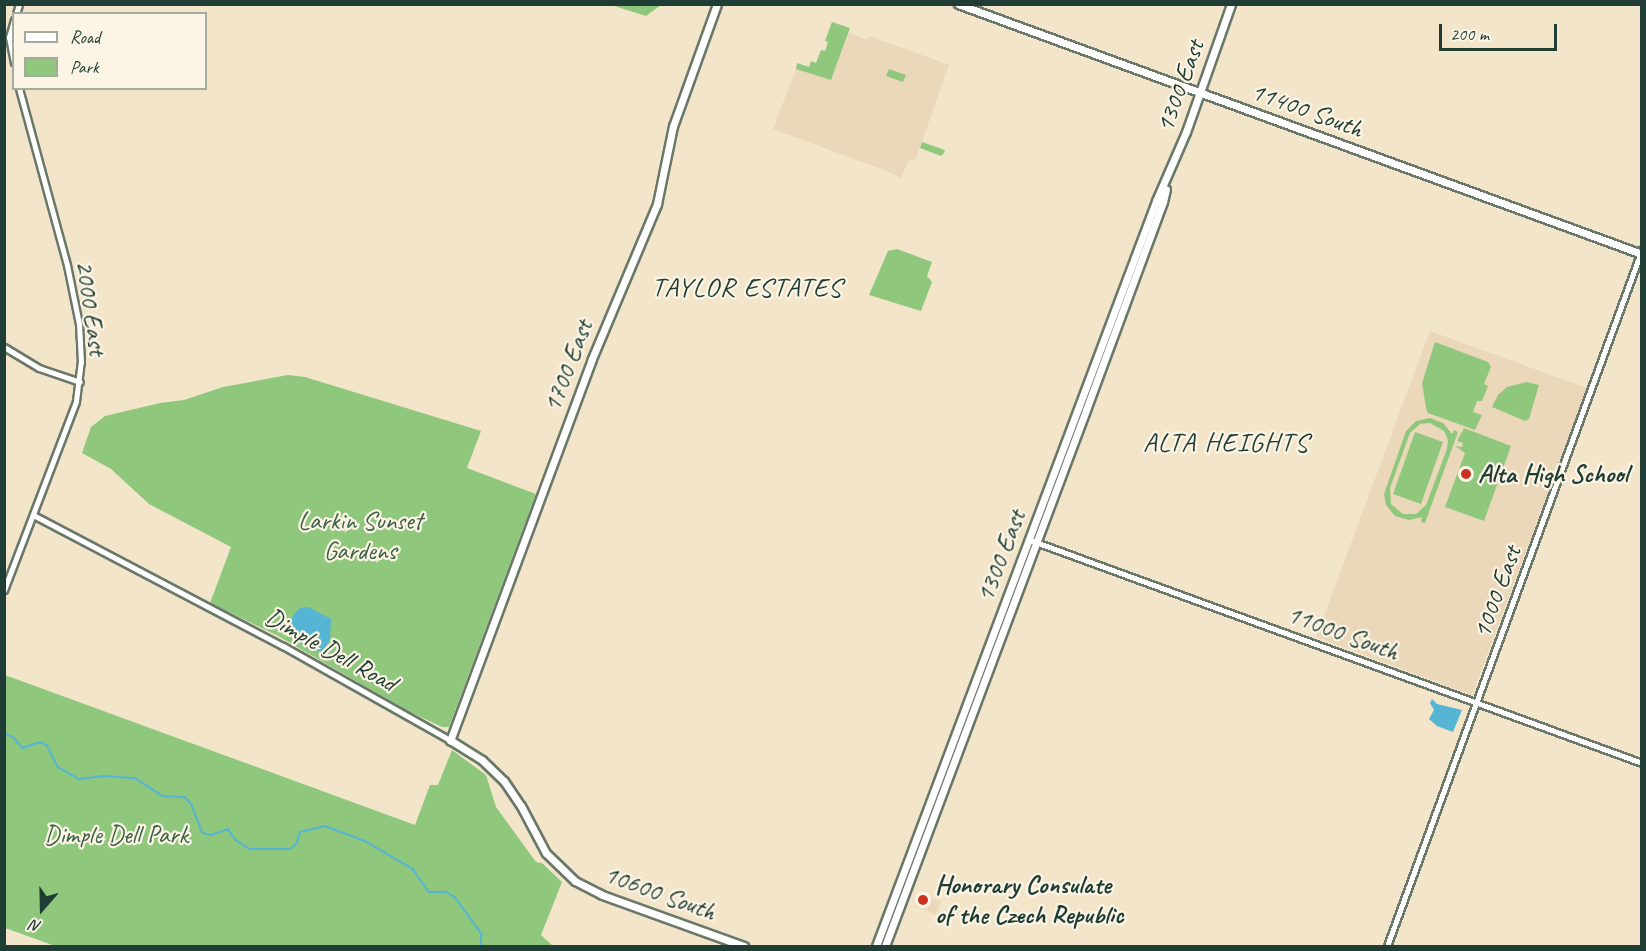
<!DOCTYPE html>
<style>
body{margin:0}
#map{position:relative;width:1646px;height:951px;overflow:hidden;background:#f3e5ca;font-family:Caveat,sans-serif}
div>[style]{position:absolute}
.built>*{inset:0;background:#ebd8ba}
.green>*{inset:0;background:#8fc87c}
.water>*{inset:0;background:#56b4d4}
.stream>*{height:1.5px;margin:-0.75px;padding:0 0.75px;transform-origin:0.75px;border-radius:0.75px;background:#56b4d4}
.roads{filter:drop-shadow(2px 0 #697868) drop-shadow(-2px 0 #697868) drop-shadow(0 2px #697868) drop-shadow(0 -2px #697868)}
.minor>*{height:5px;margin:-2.5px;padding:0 2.5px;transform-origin:2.5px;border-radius:2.5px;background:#fff}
.major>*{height:7px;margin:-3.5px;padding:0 3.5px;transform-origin:3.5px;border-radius:3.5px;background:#fff}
.dots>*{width:16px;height:16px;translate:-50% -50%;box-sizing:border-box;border:3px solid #fcf5e5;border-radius:50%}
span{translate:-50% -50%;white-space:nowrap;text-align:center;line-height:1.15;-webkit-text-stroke:4.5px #fcf5e5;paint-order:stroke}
.street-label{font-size:26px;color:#1f3d34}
.poi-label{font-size:26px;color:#1f3d34;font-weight:700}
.left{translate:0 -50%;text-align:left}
.park-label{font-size:26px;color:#3b6046}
.neighbourhood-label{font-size:27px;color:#1f3d34;letter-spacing:1.5px}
.frame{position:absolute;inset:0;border:6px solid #1f3d34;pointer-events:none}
.legend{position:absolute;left:12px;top:12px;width:195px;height:78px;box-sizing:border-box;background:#fcf5e5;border:2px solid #a4ab9e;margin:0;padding:8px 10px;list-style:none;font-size:18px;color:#1f3d34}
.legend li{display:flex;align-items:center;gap:12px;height:30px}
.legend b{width:30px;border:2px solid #a4ab9e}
.north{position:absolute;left:12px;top:879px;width:60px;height:60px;-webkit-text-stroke:4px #fcf5e5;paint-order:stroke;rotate:200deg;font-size:16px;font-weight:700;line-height:24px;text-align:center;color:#1f3d34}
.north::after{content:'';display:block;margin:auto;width:21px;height:27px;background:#1f3d34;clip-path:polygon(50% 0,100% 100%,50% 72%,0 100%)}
.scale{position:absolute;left:1439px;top:24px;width:118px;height:27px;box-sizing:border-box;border:3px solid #1f3d34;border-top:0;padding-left:8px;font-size:18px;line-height:21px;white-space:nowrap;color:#1f3d34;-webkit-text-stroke:4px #fcf5e5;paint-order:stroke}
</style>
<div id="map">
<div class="built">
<div style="clip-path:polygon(849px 33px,865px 39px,870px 36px,949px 65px,915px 161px,909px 159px,901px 179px,892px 173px,773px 129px,796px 69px,831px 79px)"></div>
<div style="clip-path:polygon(1430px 331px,1587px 388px,1472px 695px,1316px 637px)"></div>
<div style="clip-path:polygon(920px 894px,941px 902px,936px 915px,915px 906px)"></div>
</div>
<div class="green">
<div style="clip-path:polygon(611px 5px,661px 5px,646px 16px)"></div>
<div style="clip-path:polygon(832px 22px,850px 28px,831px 80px,796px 69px,797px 63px,809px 67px,811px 61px,816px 63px,821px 50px,825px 51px,828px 42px,825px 41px)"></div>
<div style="clip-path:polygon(889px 69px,906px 75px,903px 82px,886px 76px)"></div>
<div style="clip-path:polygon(922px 142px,945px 150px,944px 153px,941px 156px,920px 148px)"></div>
<div style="clip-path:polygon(897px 249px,932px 262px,927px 276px,932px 282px,921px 311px,869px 295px,888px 251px)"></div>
<div style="clip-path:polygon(1435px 342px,1488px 362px,1491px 367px,1484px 384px,1488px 386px,1482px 401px,1477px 401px,1473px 412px,1482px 415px,1475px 430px,1428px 413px,1426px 408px,1422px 383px)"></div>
<div style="clip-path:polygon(288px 375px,305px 377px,481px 431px,467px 468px,536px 494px,449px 727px,442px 727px,410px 712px,278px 636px,210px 603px,231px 547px,149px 504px,111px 469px,82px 453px,91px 427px,105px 416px,160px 403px,184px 400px,223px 387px)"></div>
<div style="clip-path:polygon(1527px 382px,1539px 385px,1529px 419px,1525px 421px,1492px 407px,1498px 395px,1507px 387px)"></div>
<div style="clip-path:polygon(evenodd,1430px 418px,1443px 423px,1452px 434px,1454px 430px,1458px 432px,1425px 523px,1421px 522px,1422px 517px,1409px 520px,1395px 516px,1386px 505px,1384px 494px,1406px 431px,1416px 421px,1430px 418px,1430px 423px,1444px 431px,1448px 440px,1447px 449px,1426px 505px,1416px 514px,1403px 514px,1391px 504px,1390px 488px,1410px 433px,1420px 424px,1430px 423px)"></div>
<div style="clip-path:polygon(1464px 428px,1511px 446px,1484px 521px,1445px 507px,1465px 453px,1455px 446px,1462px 447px,1463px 443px,1457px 441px)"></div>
<div style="clip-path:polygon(1415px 432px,1443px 442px,1421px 504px,1393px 494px)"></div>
<div style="clip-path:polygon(5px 675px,415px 825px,430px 785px,438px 785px,452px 750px,486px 775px,496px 807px,536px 862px,542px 863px,562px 882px,541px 935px,553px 946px,55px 946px,5px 928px)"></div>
</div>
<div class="water">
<div style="clip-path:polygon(308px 607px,331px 619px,330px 640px,322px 651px,309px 650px,290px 636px,288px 627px,294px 614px,300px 608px)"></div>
<div style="clip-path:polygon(1432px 699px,1437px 704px,1462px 710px,1453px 732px,1437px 726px,1429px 719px,1434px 710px,1430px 703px)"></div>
</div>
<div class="stream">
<div style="left:4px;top:733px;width:10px;rotate:24deg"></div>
<div style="left:13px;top:737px;width:15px;rotate:48deg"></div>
<div style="left:23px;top:748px;width:18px;rotate:-19deg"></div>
<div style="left:40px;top:742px;width:8px;rotate:23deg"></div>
<div style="left:47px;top:745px;width:25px;rotate:63deg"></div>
<div style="left:58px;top:767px;width:24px;rotate:30deg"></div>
<div style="left:79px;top:779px;width:25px;rotate:-7deg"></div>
<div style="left:104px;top:776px;width:31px;rotate:4deg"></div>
<div style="left:135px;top:778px;width:33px;rotate:33deg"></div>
<div style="left:163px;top:796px;width:22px;rotate:3deg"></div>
<div style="left:185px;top:797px;width:11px;rotate:49deg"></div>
<div style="left:192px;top:805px;width:30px;rotate:69deg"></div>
<div style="left:203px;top:833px;width:8px;rotate:14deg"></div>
<div style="left:211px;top:835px;width:18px;rotate:-19deg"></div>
<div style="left:228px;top:829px;width:14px;rotate:54deg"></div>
<div style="left:236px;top:840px;width:17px;rotate:33deg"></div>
<div style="left:250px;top:849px;width:40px"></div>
<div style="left:290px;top:849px;width:9px;rotate:-41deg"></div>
<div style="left:297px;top:843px;width:11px;rotate:-75deg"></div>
<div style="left:300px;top:832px;width:26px;rotate:-13deg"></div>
<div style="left:325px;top:826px;width:43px;rotate:20.6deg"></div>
<div style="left:365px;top:841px;width:56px;rotate:30.3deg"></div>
<div style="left:413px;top:869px;width:28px;rotate:55deg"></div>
<div style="left:429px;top:892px;width:17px"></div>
<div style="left:446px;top:892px;width:10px;rotate:29deg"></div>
<div style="left:455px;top:897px;width:46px;rotate:53.9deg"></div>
<div style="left:482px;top:934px;width:12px;rotate:95deg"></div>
</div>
<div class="roads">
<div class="minor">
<div style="left:16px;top:14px;width:10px;rotate:-73deg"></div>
<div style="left:14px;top:20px;width:18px;rotate:106deg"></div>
<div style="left:9px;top:37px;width:26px;rotate:79deg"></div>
<div style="left:4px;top:347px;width:41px;rotate:31deg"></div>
<div style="left:39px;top:368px;width:43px;rotate:18.9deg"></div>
<div style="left:33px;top:515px;width:282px;rotate:27.7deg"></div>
<div style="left:283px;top:646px;width:192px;rotate:29.4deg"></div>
<div style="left:1030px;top:540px;width:651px;rotate:20.02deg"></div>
<div style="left:4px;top:590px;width:202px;rotate:-69.1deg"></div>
<div style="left:76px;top:401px;width:39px;rotate:-83deg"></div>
<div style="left:81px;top:362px;width:38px;rotate:-93deg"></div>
<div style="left:79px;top:324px;width:60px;rotate:-101.5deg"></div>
<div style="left:67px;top:265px;width:183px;rotate:-105.2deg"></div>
<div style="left:1387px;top:946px;width:742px;rotate:-69.9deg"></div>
</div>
<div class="major">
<div style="left:717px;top:4px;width:130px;rotate:109.8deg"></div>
<div style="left:673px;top:126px;width:80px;rotate:101.6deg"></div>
<div style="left:657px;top:204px;width:168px;rotate:112.8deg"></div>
<div style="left:592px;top:359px;width:407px;rotate:110.4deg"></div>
<div style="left:450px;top:740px;width:38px;rotate:32deg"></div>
<div style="left:482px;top:760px;width:30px;rotate:44deg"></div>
<div style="left:504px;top:781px;width:30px;rotate:56deg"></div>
<div style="left:521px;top:806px;width:53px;rotate:62deg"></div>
<div style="left:546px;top:853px;width:40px;rotate:44deg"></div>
<div style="left:575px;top:881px;width:30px;rotate:27deg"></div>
<div style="left:602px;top:895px;width:151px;rotate:19.8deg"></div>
<div style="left:958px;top:4px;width:728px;rotate:20.08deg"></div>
<div style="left:876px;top:946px;width:796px;rotate:-69.4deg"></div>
<div style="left:1156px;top:201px;width:75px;rotate:-66.5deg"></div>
<div style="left:1186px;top:132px;width:136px;rotate:-70.6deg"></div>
<div style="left:885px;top:946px;width:572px;rotate:-69.44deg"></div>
<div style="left:1086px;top:410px;width:222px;rotate:-69.7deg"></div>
<div style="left:1163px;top:202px;width:13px;rotate:-77deg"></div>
</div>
</div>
<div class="dots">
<div style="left:1466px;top:474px;background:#c8321e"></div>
<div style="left:923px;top:900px;background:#c8321e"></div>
</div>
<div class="street-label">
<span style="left:1180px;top:86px;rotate:-70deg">1300 East</span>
<span style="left:1307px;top:110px;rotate:20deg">11400 South</span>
<span style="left:91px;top:308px;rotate:82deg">2000 East</span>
<span style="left:568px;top:366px;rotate:-69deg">1700 East</span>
<span style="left:1001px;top:556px;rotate:-69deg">1300 East</span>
<span style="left:1497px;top:592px;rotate:-70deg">1000 East</span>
<span style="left:1343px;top:633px;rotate:20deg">11000 South</span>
<span style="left:331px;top:650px;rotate:29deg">Dimple Dell Road</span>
<span style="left:660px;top:893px;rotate:20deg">10600 South</span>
</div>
<div class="poi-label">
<span class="left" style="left:1478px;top:474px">Alta High School</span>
<span class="left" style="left:935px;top:900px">Honorary Consulate<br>of the Czech Republic</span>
</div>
<div class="park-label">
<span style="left:360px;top:536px">Larkin Sunset<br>Gardens</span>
<span style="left:116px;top:835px">Dimple Dell Park</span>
</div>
<div class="neighbourhood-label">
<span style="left:747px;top:288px">TAYLOR ESTATES</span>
<span style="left:1226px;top:443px">ALTA HEIGHTS</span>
</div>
<div class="frame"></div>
<ul class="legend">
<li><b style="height:8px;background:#fff"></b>Road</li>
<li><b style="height:16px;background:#8fc87c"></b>Park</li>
</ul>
<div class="north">N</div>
<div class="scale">200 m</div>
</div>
